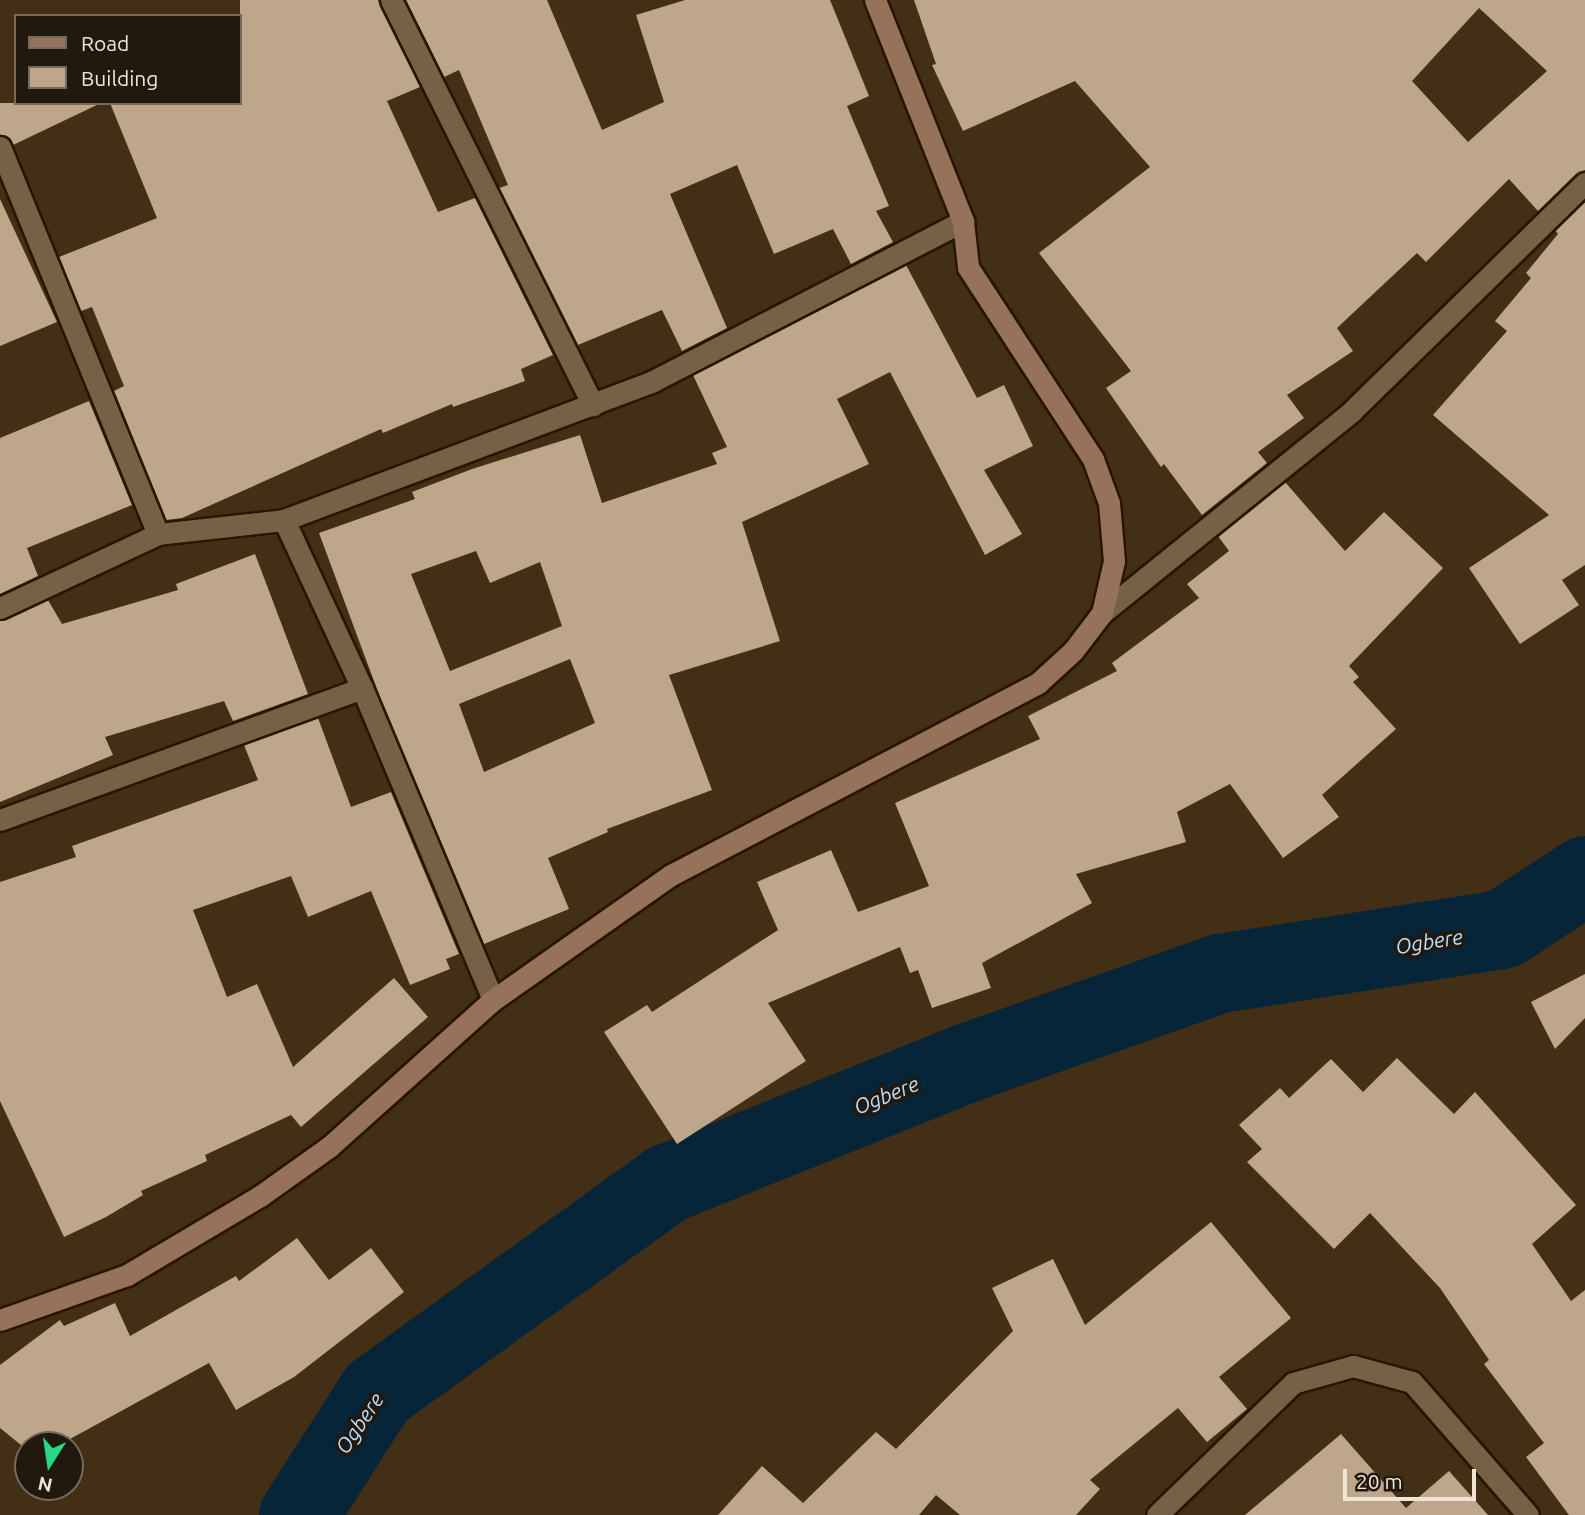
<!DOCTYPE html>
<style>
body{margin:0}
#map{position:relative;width:1585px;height:1515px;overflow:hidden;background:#422f16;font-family:Ubuntu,sans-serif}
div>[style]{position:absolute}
.river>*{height:79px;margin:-39.5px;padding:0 39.5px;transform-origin:39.5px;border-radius:39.5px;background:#062539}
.building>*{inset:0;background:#bda689}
.roads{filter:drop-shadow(2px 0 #281600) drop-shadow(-2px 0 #281600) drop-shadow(0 2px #281600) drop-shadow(0 -2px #281600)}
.street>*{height:21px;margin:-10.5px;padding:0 10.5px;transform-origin:10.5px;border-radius:10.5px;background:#766147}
.secondary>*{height:21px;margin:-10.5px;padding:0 10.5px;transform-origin:10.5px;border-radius:10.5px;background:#97725b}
span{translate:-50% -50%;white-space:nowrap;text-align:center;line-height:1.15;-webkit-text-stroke:7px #21190e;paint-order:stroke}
.water-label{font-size:21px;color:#b9defc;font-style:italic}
.legend{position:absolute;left:14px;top:14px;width:228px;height:91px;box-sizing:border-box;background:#21190e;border:2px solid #746a5e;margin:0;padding:9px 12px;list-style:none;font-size:21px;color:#f0e4d6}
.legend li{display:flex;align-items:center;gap:14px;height:35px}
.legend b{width:35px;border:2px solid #746a5e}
.north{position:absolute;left:14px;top:1431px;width:70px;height:70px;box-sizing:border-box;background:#21190e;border:2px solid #746a5e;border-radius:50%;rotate:192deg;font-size:19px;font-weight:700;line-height:28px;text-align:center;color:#f0e4d6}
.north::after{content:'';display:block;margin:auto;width:24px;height:32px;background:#27d885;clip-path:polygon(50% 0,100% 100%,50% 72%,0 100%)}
.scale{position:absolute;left:1343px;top:1469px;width:133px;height:32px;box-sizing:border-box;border:4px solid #f0e4d6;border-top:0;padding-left:9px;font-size:21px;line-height:24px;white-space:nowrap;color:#f0e4d6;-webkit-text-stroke:5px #21190e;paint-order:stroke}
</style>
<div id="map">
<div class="river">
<div style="left:298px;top:1515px;width:146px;rotate:-57.3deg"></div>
<div style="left:377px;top:1392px;width:357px;rotate:-35.8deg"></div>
<div style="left:667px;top:1183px;width:324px;rotate:-21.9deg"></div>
<div style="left:968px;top:1062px;width:267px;rotate:-19.5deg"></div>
<div style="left:1220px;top:973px;width:285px;rotate:-8.9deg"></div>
<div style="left:1502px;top:929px;width:99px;rotate:-33deg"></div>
</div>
<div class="building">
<div style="clip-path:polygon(240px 0,378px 0,420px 87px,387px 101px,438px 212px,475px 198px,553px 355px,521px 369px,525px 381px,453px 407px,452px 404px,383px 433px,381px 429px,182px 518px,166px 520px,114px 391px,124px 386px,92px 307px,81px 311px,59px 257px,157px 218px,110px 103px,240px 103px)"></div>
<div style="clip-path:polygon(406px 0,547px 0,602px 130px,664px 102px,636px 15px,685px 0,830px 0,869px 96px,847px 106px,889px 206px,876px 211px,893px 242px,851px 264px,833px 229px,774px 254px,737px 165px,670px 194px,727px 328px,682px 351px,662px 310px,578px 345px,499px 188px,508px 185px,459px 70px,444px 77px)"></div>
<div style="clip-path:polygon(evenodd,914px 0,1585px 0,1585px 170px,1538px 211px,1509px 179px,1426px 262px,1417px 253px,1337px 328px,1353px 351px,1287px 395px,1304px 418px,1258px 452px,1267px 463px,1202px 515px,1164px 464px,1161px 467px,1106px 388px,1131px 371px,1039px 253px,1150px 167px,1075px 81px,963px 131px,932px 65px,936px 64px,914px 0,1479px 8px,1547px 71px,1468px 142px,1412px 81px,1479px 8px)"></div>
<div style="clip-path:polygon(0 103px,101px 103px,13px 145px,0 134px)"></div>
<div style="clip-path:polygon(0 199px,57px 322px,0 346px)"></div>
<div style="clip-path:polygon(1585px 201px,1585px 565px,1562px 580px,1579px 605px,1520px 644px,1469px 568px,1549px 515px,1433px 415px,1507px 331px,1495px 321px,1531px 278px,1526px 273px,1558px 234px,1555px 230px)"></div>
<div style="clip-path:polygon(evenodd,906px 265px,977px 398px,1004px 385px,1033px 446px,984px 470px,1022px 534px,985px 555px,890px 372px,837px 399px,869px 464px,742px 522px,780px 641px,669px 675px,712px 790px,607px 829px,608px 832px,548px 858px,569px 909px,484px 944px,381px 700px,319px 533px,415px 499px,412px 492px,472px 469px,580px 435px,602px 503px,717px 464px,712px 453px,727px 447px,693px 375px,906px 265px,476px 551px,490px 583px,540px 562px,562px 626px,450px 671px,411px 574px,476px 551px,906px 265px,570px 659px,595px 723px,484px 772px,459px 704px,570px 659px)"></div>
<div style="clip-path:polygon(89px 401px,132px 505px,27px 548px,38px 576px,0 594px,0 438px)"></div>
<div style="clip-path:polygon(1285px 482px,1345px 551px,1384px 512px,1443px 568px,1349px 666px,1359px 677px,1353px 682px,1396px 729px,1322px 795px,1339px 817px,1283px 858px,1230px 784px,1177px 812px,1186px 842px,1076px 874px,1092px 903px,982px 963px,991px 988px,932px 1008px,918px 970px,910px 973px,900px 947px,768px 1003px,806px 1061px,677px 1144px,604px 1032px,647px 1005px,652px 1012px,778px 930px,757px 882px,831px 850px,858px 912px,929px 886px,895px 803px,1040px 739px,1028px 716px,1117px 671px,1112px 663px,1199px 598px,1187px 584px,1229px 551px,1218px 536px)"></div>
<div style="clip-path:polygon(255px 554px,308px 694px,233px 721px,224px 701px,105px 737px,113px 755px,0 802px,0 621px,48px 600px,62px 624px,178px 590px,176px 584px)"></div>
<div style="clip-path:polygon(318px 718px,351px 807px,391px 792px,459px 954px,446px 959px,450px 969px,410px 985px,371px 891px,308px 917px,291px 876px,193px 910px,227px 997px,257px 984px,293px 1067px,394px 978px,428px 1017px,301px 1127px,291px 1115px,205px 1155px,207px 1161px,141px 1191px,143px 1195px,106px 1217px,64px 1237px,0 1101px,0 882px,76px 857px,72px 846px,258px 780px,244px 745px)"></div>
<div style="clip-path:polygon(1585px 974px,1585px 1018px,1555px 1049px,1531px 1002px)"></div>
<div style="clip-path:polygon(1397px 1058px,1454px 1114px,1475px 1092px,1576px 1205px,1532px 1244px,1571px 1301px,1585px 1290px,1585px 1515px,1569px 1515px,1526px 1457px,1544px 1443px,1484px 1364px,1489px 1360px,1440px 1288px,1370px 1213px,1334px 1249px,1247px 1162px,1262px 1149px,1239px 1125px,1280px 1088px,1289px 1098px,1331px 1059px,1363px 1092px)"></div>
<div style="clip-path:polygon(1211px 1222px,1291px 1318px,1219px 1377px,1247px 1409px,1207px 1442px,1178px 1408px,1090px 1480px,1100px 1489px,1076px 1515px,960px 1515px,936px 1495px,919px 1515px,718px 1515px,762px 1466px,803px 1503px,876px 1432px,896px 1449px,1013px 1331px,992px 1288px,1053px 1259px,1085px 1325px)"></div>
<div style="clip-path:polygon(297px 1238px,329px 1280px,371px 1248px,404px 1292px,294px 1377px,236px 1410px,209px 1363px,59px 1445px,21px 1445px,0 1428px,0 1365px,60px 1320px,64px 1326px,115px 1303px,130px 1336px,236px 1276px,239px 1281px)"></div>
<div style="clip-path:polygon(1341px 1434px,1406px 1508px,1449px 1471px,1488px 1515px,1245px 1515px)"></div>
</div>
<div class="roads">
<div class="street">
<div style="left:391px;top:0;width:453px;rotate:63.5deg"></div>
<div style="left:0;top:147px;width:418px;rotate:67.8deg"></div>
<div style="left:284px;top:520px;width:185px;rotate:65.1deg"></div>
<div style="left:362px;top:688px;width:338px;rotate:67.2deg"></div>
<div style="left:0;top:608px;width:174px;rotate:-25.1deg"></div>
<div style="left:158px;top:534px;width:127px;rotate:-6.3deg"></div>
<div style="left:284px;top:520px;width:394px;rotate:-20.6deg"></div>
<div style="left:653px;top:381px;width:349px;rotate:-27.3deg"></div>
<div style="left:1102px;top:613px;width:321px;rotate:-38.9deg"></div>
<div style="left:1352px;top:411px;width:326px;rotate:-44.4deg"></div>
<div style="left:0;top:820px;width:385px;rotate:-20deg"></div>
<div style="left:1157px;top:1515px;width:190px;rotate:-44.1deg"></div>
<div style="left:1293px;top:1383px;width:62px;rotate:-15.8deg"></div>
<div style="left:1353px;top:1366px;width:61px;rotate:15.2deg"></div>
<div style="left:1412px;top:1382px;width:176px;rotate:48.9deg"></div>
</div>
<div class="secondary">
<div style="left:0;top:1320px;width:135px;rotate:-19.5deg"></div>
<div style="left:127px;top:1275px;width:155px;rotate:-30.7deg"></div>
<div style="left:260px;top:1196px;width:85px;rotate:-35.4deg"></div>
<div style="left:329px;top:1147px;width:220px;rotate:-41.9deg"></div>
<div style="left:493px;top:1000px;width:218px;rotate:-35.1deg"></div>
<div style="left:671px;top:875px;width:414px;rotate:-27.6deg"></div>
<div style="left:1038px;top:683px;width:47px;rotate:-42.4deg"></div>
<div style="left:1073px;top:651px;width:48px;rotate:-52.7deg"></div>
<div style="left:1102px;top:613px;width:53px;rotate:-77deg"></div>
<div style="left:1114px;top:561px;width:58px;rotate:-94.9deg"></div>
<div style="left:1109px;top:503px;width:47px;rotate:-110deg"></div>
<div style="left:1093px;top:459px;width:229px;rotate:-123.1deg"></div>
<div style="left:968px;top:267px;width:46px;rotate:-96.2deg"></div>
<div style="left:963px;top:221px;width:238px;rotate:-111.7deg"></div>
</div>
</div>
<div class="water-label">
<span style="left:1429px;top:941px;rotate:-9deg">Ogbere</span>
<span style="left:886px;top:1095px;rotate:-22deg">Ogbere</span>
<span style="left:359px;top:1423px;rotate:-56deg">Ogbere</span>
</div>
<ul class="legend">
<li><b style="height:9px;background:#97725b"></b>Road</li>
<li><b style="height:19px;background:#bda689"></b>Building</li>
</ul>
<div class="north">N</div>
<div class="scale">20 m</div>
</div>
